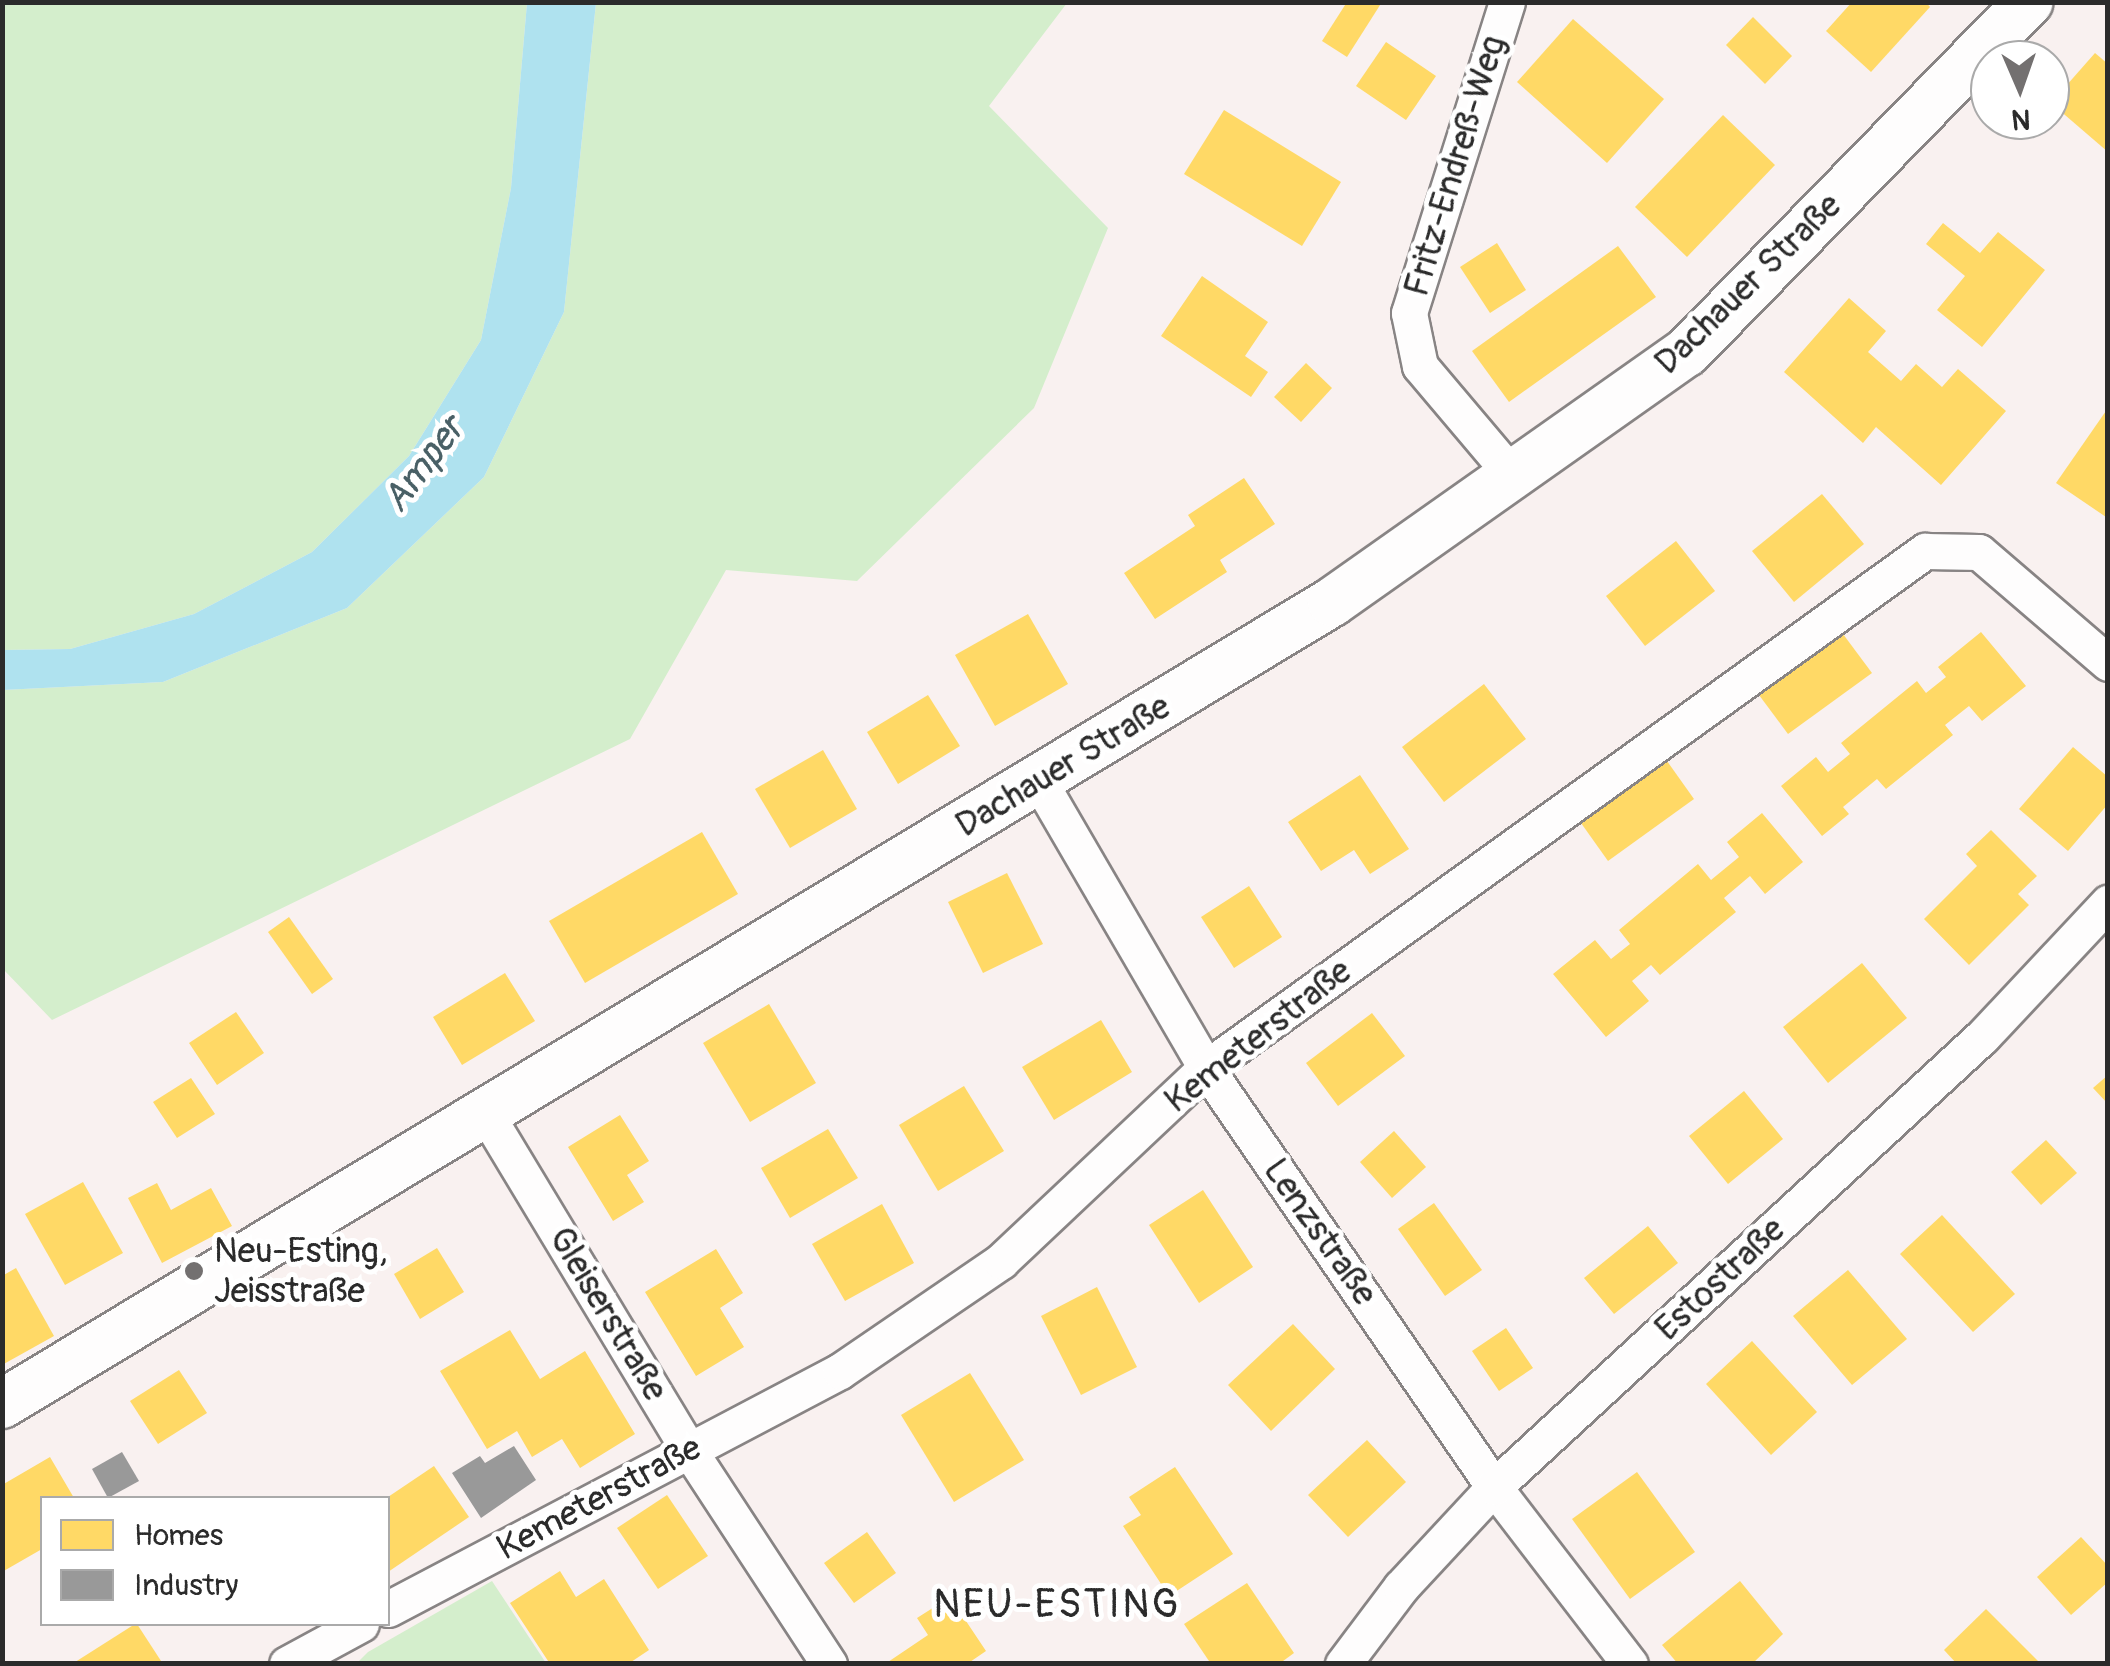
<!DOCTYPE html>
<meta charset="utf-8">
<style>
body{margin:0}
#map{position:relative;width:2110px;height:1666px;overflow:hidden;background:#f9f1f0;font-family:Pangolin,sans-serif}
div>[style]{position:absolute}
.green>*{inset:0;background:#d4eecc}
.water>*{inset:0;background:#afe2ef}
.homes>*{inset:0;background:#ffd966}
.industry>*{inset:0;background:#999}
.roads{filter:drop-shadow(2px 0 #888484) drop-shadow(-2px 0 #888484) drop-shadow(0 2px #888484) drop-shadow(0 -2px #888484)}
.street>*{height:35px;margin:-17.5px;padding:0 17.5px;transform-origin:17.5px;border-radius:17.5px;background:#fefdfd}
.secondary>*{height:48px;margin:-24px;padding:0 24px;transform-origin:24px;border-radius:24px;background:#fefdfd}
.dots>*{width:28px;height:28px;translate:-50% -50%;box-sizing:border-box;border:5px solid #fff;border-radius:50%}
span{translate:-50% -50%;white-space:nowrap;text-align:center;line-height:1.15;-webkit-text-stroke:10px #fff;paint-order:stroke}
.street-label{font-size:35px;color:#2b2b2b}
.poi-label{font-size:35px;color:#2b2b2b}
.left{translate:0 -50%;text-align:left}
.water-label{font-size:38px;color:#496066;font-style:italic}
.quarter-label{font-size:40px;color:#2b2b2b;letter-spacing:2.5px}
.frame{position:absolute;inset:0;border:5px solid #2b2b2b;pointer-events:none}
.legend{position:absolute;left:40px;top:1496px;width:350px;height:130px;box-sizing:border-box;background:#fff;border:2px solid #aaa;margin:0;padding:12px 18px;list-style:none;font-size:30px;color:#2b2b2b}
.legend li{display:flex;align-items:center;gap:20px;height:50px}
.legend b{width:50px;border:2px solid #aaa}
.north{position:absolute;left:1970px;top:40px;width:100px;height:100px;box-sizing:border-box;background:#fff;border:2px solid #aaa;border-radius:50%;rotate:178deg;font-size:28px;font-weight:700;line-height:40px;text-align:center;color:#2b2b2b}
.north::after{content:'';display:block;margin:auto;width:35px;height:45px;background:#737070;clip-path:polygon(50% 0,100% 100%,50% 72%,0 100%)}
</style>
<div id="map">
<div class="green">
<div style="clip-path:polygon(2px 3px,527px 3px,511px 188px,481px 340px,409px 456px,312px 552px,194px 614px,70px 649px,3px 650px)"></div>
<div style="clip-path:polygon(596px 3px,1067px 3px,989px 106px,1108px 228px,1034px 408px,857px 581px,726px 570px,630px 739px,52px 1020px,3px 969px,2px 690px,163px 682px,347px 608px,484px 477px,564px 312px)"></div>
<div style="clip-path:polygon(492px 1581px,546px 1663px,357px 1663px,368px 1652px)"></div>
</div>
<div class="water">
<div style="clip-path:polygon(527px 3px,596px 3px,564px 312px,484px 477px,347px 608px,163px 682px,3px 690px,3px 650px,70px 649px,194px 614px,312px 552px,409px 456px,481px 340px,511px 188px)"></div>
</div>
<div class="homes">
<div style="clip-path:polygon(1347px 2px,1382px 2px,1347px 57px,1322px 41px)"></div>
<div style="clip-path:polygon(1852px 2px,1926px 2px,1930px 7px,1871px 72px,1826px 31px)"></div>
<div style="clip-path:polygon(1753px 17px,1792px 56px,1765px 84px,1726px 45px)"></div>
<div style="clip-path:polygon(1573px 19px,1664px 99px,1607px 163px,1517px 82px)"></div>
<div style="clip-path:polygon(1386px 42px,1436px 76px,1406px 120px,1356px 86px)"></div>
<div style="clip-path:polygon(2095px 53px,2108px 64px,2108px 152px,2051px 103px)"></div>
<div style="clip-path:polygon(1224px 110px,1341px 182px,1302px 246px,1184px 174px)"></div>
<div style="clip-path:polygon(1723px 115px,1775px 165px,1687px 257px,1635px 207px)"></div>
<div style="clip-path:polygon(1943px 223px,1980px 253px,1998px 232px,2045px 270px,1982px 347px,1937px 310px,1965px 276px,1926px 244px)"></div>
<div style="clip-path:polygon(1497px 243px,1526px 290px,1490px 313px,1460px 267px)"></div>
<div style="clip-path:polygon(1618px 246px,1656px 297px,1509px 402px,1472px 351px)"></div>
<div style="clip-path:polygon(1202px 276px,1268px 322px,1245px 356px,1268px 372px,1251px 397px,1161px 336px)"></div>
<div style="clip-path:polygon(1849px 298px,1886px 331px,1868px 352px,1901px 381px,1916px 364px,1942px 387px,1958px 369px,2006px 411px,1941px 485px,1876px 427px,1863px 443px,1784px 372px)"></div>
<div style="clip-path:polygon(1306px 363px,1332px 388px,1301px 422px,1274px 397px)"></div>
<div style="clip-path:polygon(2108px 408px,2108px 514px,2106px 517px,2056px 483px)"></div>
<div style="clip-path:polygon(1244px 478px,1275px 524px,1220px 560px,1227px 572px,1155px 619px,1124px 573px,1195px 526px,1188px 515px)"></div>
<div style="clip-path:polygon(1822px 494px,1864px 544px,1794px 602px,1752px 551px)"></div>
<div style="clip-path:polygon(1676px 541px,1715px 591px,1645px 646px,1606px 596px)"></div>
<div style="clip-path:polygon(1028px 614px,1068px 684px,995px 726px,955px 655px)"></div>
<div style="clip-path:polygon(1981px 632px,2026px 686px,1982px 721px,1969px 706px,1945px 725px,1953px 735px,1886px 789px,1877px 779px,1843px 807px,1849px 814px,1822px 836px,1781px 786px,1816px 757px,1828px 772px,1850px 754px,1841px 743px,1917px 681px,1926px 693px,1946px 677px,1938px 667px)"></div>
<div style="clip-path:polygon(1843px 634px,1872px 673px,1788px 734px,1759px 695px)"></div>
<div style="clip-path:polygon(1484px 684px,1526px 739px,1444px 802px,1402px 747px)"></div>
<div style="clip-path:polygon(928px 695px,960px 746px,898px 784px,867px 732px)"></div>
<div style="clip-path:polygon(2073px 747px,2108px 777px,2108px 804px,2068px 851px,2019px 809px)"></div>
<div style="clip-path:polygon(823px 750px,857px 809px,790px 848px,755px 789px)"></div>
<div style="clip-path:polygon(1667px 761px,1694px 799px,1608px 861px,1581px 823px)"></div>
<div style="clip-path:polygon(1360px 775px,1409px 849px,1370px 874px,1354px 850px,1321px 871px,1288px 822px)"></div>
<div style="clip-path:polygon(1762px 813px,1803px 862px,1765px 894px,1750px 876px,1724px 898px,1736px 912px,1660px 975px,1651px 965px,1632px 981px,1649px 1001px,1606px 1037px,1553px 974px,1595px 940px,1611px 959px,1630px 944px,1619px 930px,1698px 864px,1711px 880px,1739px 857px,1727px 842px)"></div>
<div style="clip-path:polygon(1991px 830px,2037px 876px,2018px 894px,2029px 905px,1969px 965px,1924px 919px,1977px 866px,1966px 854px)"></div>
<div style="clip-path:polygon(702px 832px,738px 894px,585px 983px,549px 921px)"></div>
<div style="clip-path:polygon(1007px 873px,1043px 944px,983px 973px,948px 902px)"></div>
<div style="clip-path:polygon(1249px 886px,1282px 937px,1234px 968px,1201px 917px)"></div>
<div style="clip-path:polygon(289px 917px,333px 979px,312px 994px,268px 932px)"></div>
<div style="clip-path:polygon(1862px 963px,1907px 1018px,1828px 1083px,1783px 1027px)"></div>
<div style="clip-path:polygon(505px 973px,535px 1021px,462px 1065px,433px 1017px)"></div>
<div style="clip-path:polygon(769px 1004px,816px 1083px,750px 1122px,703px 1043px)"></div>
<div style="clip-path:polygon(236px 1012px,264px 1053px,217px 1085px,189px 1043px)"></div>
<div style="clip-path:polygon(1372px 1013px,1405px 1056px,1338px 1106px,1306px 1063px)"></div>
<div style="clip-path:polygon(1101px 1020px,1132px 1072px,1054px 1120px,1022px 1067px)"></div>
<div style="clip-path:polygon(2108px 1075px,2108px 1104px,2093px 1088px)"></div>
<div style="clip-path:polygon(191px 1078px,215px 1114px,177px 1138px,153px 1102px)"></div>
<div style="clip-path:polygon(964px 1086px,1004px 1151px,938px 1191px,899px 1125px)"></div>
<div style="clip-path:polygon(1744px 1091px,1783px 1139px,1728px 1184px,1689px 1136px)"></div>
<div style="clip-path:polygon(620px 1115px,649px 1161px,627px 1175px,644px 1202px,613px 1221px,568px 1147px)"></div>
<div style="clip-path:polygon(828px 1129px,858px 1178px,790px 1218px,761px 1168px)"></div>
<div style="clip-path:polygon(1394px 1131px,1426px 1167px,1392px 1198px,1360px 1162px)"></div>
<div style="clip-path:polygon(2046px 1140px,2077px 1173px,2041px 1205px,2011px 1172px)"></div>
<div style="clip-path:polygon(83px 1182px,123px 1253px,65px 1285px,25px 1214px)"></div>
<div style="clip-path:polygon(157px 1183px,171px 1210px,211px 1188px,232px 1226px,162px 1263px,128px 1198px)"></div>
<div style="clip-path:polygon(1203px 1190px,1253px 1267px,1199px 1303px,1149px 1225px)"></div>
<div style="clip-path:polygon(1434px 1203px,1482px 1270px,1445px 1296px,1398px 1229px)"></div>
<div style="clip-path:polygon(882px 1204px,914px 1263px,845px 1301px,812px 1244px)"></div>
<div style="clip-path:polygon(1942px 1215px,2015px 1294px,1973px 1332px,1900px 1254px)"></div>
<div style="clip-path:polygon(1648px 1226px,1678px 1263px,1614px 1314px,1584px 1278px)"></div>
<div style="clip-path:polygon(437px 1248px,464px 1292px,420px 1319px,394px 1274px)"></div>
<div style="clip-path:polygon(716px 1249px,743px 1293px,720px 1308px,744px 1347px,696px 1376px,645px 1292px)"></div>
<div style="clip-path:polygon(16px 1268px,54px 1336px,2px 1365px,2px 1276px)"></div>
<div style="clip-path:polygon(1848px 1270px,1907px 1339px,1852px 1385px,1793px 1316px)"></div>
<div style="clip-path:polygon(1097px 1287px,1137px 1367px,1081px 1395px,1041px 1316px)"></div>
<div style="clip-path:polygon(1293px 1324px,1335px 1369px,1271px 1431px,1228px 1385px)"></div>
<div style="clip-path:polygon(1506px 1328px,1533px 1368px,1499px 1391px,1472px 1351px)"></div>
<div style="clip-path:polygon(510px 1330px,540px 1379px,585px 1351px,635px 1434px,580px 1468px,562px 1439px,532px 1457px,517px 1431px,487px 1449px,440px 1371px)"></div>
<div style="clip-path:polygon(1752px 1341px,1817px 1412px,1771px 1455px,1706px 1384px)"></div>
<div style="clip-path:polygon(179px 1370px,207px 1413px,158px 1444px,130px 1401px)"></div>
<div style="clip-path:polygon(970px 1373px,1024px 1460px,954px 1502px,901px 1415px)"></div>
<div style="clip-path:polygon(1367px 1440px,1406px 1482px,1348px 1537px,1308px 1495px)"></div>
<div style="clip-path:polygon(50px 1457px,74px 1498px,42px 1498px,42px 1549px,2px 1572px,2px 1485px)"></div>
<div style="clip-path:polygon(434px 1466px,469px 1517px,388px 1572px,388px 1497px)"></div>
<div style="clip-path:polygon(1175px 1467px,1233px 1554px,1169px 1596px,1123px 1526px,1141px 1515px,1129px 1497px)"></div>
<div style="clip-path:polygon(1637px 1472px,1695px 1552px,1630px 1599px,1572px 1519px)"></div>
<div style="clip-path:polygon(667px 1495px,708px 1556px,658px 1589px,617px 1528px)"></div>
<div style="clip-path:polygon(867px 1532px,896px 1573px,854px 1603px,824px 1563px)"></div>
<div style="clip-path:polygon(2081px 1537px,2108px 1566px,2108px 1582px,2071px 1615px,2037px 1577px)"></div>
<div style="clip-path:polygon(560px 1571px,576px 1597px,604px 1579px,649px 1650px,628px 1664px,550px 1664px,510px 1603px)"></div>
<div style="clip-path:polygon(1740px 1581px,1783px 1634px,1752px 1664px,1678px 1664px,1662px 1645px)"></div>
<div style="clip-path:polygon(1247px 1583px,1294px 1653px,1279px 1664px,1211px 1664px,1184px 1624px)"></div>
<div style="clip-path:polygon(950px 1597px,986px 1651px,967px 1664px,885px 1664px,928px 1635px,917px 1618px)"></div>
<div style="clip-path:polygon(1986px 1609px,2041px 1664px,1957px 1664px,1944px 1650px)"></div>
<div style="clip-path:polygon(137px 1624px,163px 1664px,72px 1664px,135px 1624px)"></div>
</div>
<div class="industry">
<div style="clip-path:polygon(514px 1446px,536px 1480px,481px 1518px,452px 1473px,480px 1456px,485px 1463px)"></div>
<div style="clip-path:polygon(122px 1452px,139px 1481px,108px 1498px,92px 1469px)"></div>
</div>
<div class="roads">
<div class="street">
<div style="left:1507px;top:2px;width:326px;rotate:107.5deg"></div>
<div style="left:1409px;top:313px;width:54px;rotate:78.3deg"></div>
<div style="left:1420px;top:366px;width:143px;rotate:49.8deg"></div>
<div style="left:1039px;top:781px;width:332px;rotate:59.8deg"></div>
<div style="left:1206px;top:1068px;width:508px;rotate:55.5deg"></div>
<div style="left:1494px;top:1487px;width:223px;rotate:52.5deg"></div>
<div style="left:486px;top:1114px;width:393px;rotate:58.9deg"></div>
<div style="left:689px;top:1450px;width:256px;rotate:56.8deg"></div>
<div style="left:388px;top:1609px;width:511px;rotate:-27.77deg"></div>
<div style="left:840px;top:1371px;width:195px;rotate:-34.3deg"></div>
<div style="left:1001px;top:1261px;width:282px;rotate:-43.3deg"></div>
<div style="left:1206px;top:1068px;width:886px;rotate:-35.72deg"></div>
<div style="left:1925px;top:551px;width:54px;rotate:1.1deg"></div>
<div style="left:1979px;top:552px;width:170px;rotate:40.7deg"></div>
<div style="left:287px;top:1664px;width:84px;rotate:-28.4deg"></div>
<div style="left:1343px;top:1664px;width:96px;rotate:-53deg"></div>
<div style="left:1401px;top:1587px;width:137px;rotate:-47.1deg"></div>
<div style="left:1494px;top:1487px;width:665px;rotate:-42.69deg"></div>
<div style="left:1983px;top:1036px;width:183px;rotate:-46.8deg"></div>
</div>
<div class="secondary">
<div style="left:2px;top:1404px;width:1553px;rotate:-31.09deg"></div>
<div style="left:1332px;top:602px;width:434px;rotate:-35.2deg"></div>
<div style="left:1687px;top:352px;width:489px;rotate:-45.7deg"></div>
</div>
</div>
<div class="dots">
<div style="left:194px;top:1271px;background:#737070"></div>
</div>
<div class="street-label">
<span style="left:1455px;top:166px;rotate:-73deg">Fritz-Endreß-Weg</span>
<span style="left:1748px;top:284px;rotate:-44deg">Dachauer Straße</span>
<span style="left:1063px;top:766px;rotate:-31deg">Dachauer Straße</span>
<span style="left:1258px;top:1036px;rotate:-38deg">Kemeterstraße</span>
<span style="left:1320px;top:1232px;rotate:55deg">Lenzstraße</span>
<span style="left:1720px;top:1279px;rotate:-43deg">Estostraße</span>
<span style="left:608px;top:1314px;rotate:59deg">Gleiserstraße</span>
<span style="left:599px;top:1498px;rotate:-28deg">Kemeterstraße</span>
</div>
<div class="poi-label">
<span class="left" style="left:214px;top:1271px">Neu-Esting,<br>Jeisstraße</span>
</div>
<div class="water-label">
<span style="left:424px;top:465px;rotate:-53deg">Amper</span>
</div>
<div class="quarter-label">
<span style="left:1057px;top:1605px">NEU-ESTING</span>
</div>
<div class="frame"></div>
<ul class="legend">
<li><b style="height:28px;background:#ffd966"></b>Homes</li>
<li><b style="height:28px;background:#999"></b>Industry</li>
</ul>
<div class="north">N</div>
</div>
